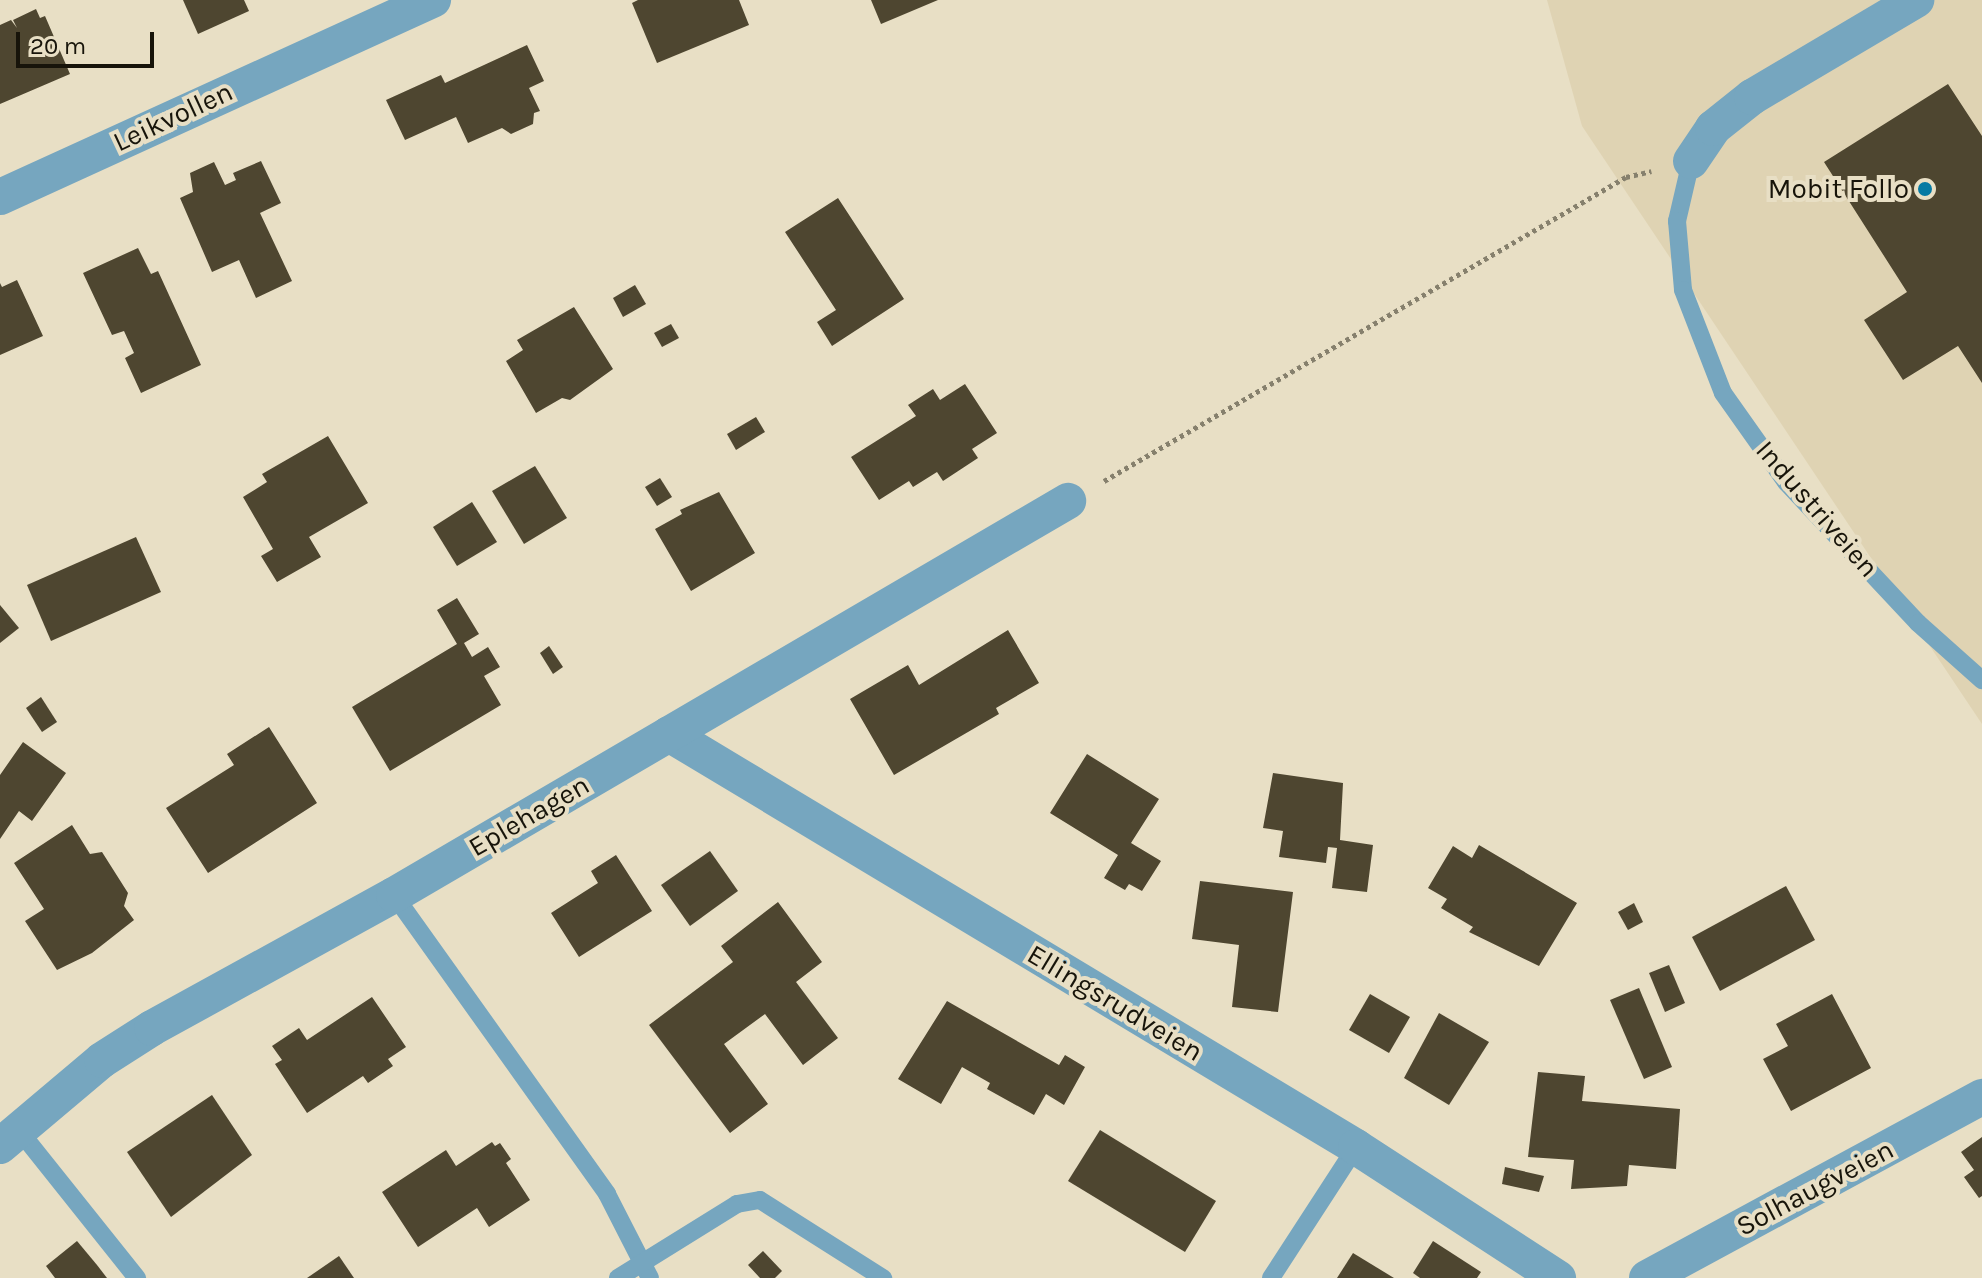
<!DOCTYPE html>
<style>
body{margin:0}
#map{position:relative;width:1982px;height:1278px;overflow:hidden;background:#e8dfc5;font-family:Karla,sans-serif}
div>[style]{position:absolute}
.built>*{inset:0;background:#dfd3b3}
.building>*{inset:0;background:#4e4630}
.path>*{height:5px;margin-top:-2.5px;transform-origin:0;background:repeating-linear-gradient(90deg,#86806d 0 4px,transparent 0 8px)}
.lane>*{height:18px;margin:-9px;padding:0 9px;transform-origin:9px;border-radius:9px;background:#76a6bf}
.street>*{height:36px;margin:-18px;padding:0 18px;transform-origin:18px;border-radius:18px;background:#76a6bf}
.dots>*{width:22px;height:22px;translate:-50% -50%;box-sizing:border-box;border:4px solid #e8dfc5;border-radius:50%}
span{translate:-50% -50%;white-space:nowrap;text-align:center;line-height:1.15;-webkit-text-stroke:8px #e8dfc5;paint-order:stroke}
.street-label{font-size:28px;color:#17140a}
.poi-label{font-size:28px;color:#17140a}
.right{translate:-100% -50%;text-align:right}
.scale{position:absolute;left:16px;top:32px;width:138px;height:36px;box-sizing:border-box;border:4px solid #17140a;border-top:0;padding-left:10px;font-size:24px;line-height:28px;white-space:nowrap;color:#17140a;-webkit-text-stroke:6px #e8dfc5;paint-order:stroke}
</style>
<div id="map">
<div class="built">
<div style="clip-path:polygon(1547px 0,1982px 0,1982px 724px,1582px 126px)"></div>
</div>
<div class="building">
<div style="clip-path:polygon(183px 0,244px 0,249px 11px,198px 34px)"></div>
<div style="clip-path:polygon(638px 0,739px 0,749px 25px,657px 63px,632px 3px)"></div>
<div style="clip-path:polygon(871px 0,938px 0,881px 24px)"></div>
<div style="clip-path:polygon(36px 9px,40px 18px,45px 16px,70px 74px,0 104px,0 25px,11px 20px,17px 28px,13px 20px)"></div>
<div style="clip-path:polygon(527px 45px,544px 81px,529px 88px,540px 111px,534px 113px,533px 124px,511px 134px,502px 128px,468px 143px,456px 117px,405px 140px,386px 100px,441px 75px,445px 83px)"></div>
<div style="clip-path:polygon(1948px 84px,1982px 136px,1982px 383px,1958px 346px,1903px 380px,1864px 320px,1907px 292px,1824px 162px)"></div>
<div style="clip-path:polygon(261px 161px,281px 203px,260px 213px,292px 281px,256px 298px,239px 260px,212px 272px,180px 198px,193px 192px,190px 173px,214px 162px,225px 185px,236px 180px,233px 173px)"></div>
<div style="clip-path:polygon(838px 198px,904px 299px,832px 346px,817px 322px,836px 310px,785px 232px)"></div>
<div style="clip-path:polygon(138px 248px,151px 274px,158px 271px,201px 365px,141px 393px,125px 358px,134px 353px,124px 331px,112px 335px,83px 273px)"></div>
<div style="clip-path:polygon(17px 280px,43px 336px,0 355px,0 283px,2px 287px)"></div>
<div style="clip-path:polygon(635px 285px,646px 304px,623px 317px,613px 298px)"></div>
<div style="clip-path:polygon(574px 307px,613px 369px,570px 400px,562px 398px,536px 413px,506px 361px,523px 350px,517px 340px)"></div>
<div style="clip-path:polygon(671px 324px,679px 338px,662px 347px,654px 333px)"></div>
<div style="clip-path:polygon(965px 384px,997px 433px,972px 449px,978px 458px,943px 481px,937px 472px,913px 487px,909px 481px,879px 500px,851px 457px,916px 416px,908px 405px,933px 389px,940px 400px)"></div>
<div style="clip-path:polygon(756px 417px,765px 432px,736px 450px,727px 434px)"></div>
<div style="clip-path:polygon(328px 436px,368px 503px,309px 537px,321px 557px,277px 582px,261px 556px,273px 549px,243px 497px,267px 482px,262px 474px)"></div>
<div style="clip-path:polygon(535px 466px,567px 518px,524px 544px,492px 491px)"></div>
<div style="clip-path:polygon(660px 478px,672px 497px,657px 506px,645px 487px)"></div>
<div style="clip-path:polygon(719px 492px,755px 553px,691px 591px,655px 529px,682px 514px,680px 510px)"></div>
<div style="clip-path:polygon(472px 502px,497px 542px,457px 566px,433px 527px)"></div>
<div style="clip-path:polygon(136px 537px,161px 592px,51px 641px,27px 585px)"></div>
<div style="clip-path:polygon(457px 598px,479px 634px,464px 643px,472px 657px,488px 647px,500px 667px,484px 676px,501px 705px,390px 771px,352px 707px,457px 644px,437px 610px)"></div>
<div style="clip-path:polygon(0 605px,19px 628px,0 643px)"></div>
<div style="clip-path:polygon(1008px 630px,1039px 683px,996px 708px,999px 714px,894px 775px,850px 699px,908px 665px,919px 685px)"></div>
<div style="clip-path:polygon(549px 646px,563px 667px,553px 674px,540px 653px)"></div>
<div style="clip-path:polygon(41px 697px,57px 722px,42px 732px,26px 708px)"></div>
<div style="clip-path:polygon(269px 727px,317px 803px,208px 873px,166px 808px,234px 765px,227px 754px)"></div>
<div style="clip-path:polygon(23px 742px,66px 773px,32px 821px,19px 811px,0 839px,0 775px)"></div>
<div style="clip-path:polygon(1087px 754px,1159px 799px,1131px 843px,1161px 861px,1142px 891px,1129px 884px,1125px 890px,1104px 878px,1118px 855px,1050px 813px)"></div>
<div style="clip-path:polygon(1273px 773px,1343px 783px,1340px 840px,1373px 845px,1367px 892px,1332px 888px,1337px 848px,1328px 847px,1326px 863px,1279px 857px,1283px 831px,1263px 828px)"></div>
<div style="clip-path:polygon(72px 825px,90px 854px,102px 852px,128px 893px,124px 906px,134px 920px,92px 953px,57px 970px,25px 921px,44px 909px,14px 863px)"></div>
<div style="clip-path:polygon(1479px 845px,1577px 903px,1539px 966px,1469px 932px,1473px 927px,1441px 908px,1447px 899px,1428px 888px,1453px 846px,1472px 858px)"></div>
<div style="clip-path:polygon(710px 851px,738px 891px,690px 926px,661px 885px)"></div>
<div style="clip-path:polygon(616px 855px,652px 911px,579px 957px,551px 913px,598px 883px,591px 871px)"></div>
<div style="clip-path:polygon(1200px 881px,1293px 892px,1278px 1012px,1232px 1007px,1239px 945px,1192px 939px)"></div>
<div style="clip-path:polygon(1786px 886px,1815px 940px,1720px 991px,1692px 937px)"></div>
<div style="clip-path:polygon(778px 902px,822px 962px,796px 982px,838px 1038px,803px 1065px,765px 1014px,724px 1044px,768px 1104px,730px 1133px,649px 1025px,733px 962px,721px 946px)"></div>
<div style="clip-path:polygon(1634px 903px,1643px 922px,1628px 930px,1618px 912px)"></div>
<div style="clip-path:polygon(1669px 965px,1685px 1003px,1665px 1012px,1649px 973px)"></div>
<div style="clip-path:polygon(1639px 988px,1672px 1067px,1644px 1079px,1610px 1000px)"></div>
<div style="clip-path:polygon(1370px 994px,1410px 1017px,1389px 1053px,1349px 1030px)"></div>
<div style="clip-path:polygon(1832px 994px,1871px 1068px,1791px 1111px,1763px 1059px,1788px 1046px,1776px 1024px)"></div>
<div style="clip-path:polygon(372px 997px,406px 1047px,388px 1059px,393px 1066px,368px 1083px,363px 1076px,307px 1113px,275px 1064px,282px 1060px,272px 1046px,299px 1028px,307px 1040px)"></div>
<div style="clip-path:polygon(947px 1001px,1059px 1065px,1065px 1055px,1085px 1067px,1064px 1105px,1046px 1094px,1034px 1115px,987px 1089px,990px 1083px,962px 1067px,941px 1104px,898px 1079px)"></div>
<div style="clip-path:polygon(1439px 1013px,1489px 1042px,1449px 1105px,1404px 1078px)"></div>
<div style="clip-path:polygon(1538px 1072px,1585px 1076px,1582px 1101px,1680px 1109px,1676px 1169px,1629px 1165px,1627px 1186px,1571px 1189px,1574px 1160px,1528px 1157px)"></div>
<div style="clip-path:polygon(212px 1095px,252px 1155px,171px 1217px,127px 1152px)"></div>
<div style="clip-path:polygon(1100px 1130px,1216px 1201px,1185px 1252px,1068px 1181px)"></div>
<div style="clip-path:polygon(1982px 1137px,1982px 1196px,1979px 1198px,1964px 1177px,1974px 1170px,1961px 1152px)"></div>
<div style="clip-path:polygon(492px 1142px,495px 1146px,500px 1143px,511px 1159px,506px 1163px,530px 1200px,489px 1227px,477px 1208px,418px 1247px,382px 1192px,446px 1150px,456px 1166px)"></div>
<div style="clip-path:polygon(1505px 1167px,1544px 1176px,1539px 1192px,1502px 1184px)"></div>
<div style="clip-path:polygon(77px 1241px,97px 1265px,107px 1278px,55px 1278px,46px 1266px)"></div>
<div style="clip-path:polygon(1433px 1241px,1481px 1272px,1477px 1278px,1420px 1278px,1413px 1273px)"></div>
<div style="clip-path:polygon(763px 1251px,782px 1271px,775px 1278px,760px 1278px,748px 1265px)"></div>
<div style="clip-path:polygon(1353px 1253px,1394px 1278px,1337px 1278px)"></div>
<div style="clip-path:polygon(339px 1256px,354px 1278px,307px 1278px)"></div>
</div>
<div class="path">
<div style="left:1104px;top:481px;width:604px;rotate:-30.22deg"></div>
<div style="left:1626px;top:177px;width:26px;rotate:-13deg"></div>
</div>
<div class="lane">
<div style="left:1691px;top:161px;width:62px;rotate:103.1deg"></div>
<div style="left:1677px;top:221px;width:69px;rotate:85deg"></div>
<div style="left:1683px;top:290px;width:110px;rotate:68.8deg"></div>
<div style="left:1723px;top:393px;width:109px;rotate:54.7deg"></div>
<div style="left:1786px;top:482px;width:193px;rotate:46.9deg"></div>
<div style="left:1918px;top:623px;width:86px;rotate:41.7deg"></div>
<div style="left:394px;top:895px;width:367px;rotate:54.5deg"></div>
<div style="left:607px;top:1194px;width:94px;rotate:62.9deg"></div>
<div style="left:18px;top:1129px;width:191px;rotate:51.4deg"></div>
<div style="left:618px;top:1278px;width:140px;rotate:-31.9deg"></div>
<div style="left:737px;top:1204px;width:23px;rotate:-10deg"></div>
<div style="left:760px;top:1200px;width:146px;rotate:32.4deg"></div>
<div style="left:1271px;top:1278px;width:156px;rotate:-57deg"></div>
</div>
<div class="street">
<div style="left:1691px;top:161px;width:40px;rotate:-56deg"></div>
<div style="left:1713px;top:128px;width:50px;rotate:-38.5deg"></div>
<div style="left:1752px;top:97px;width:191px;rotate:-30.6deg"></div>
<div style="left:0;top:197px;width:476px;rotate:-24.5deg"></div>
<div style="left:669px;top:734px;width:802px;rotate:31.01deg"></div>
<div style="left:1356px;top:1147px;width:241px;rotate:33deg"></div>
<div style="left:0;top:1146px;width:133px;rotate:-40.1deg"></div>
<div style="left:102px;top:1060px;width:59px;rotate:-32.6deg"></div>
<div style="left:152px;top:1028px;width:276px;rotate:-28.8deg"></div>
<div style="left:394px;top:895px;width:781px;rotate:-30.31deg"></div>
<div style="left:1647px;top:1278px;width:381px;rotate:-28.4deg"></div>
</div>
<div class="dots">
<div style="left:1925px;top:189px;background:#067aa3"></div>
</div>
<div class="street-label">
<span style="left:173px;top:117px;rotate:-25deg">Leikvollen</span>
<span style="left:1817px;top:509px;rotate:49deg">Industriveien</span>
<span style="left:529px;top:816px;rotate:-30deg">Eplehagen</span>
<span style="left:1115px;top:1003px;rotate:31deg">Ellingsrudveien</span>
<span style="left:1815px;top:1188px;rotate:-28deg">Solhaugveien</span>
</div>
<div class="poi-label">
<span class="right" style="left:1909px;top:189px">Mobit Follo</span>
</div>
<div class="scale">20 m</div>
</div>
